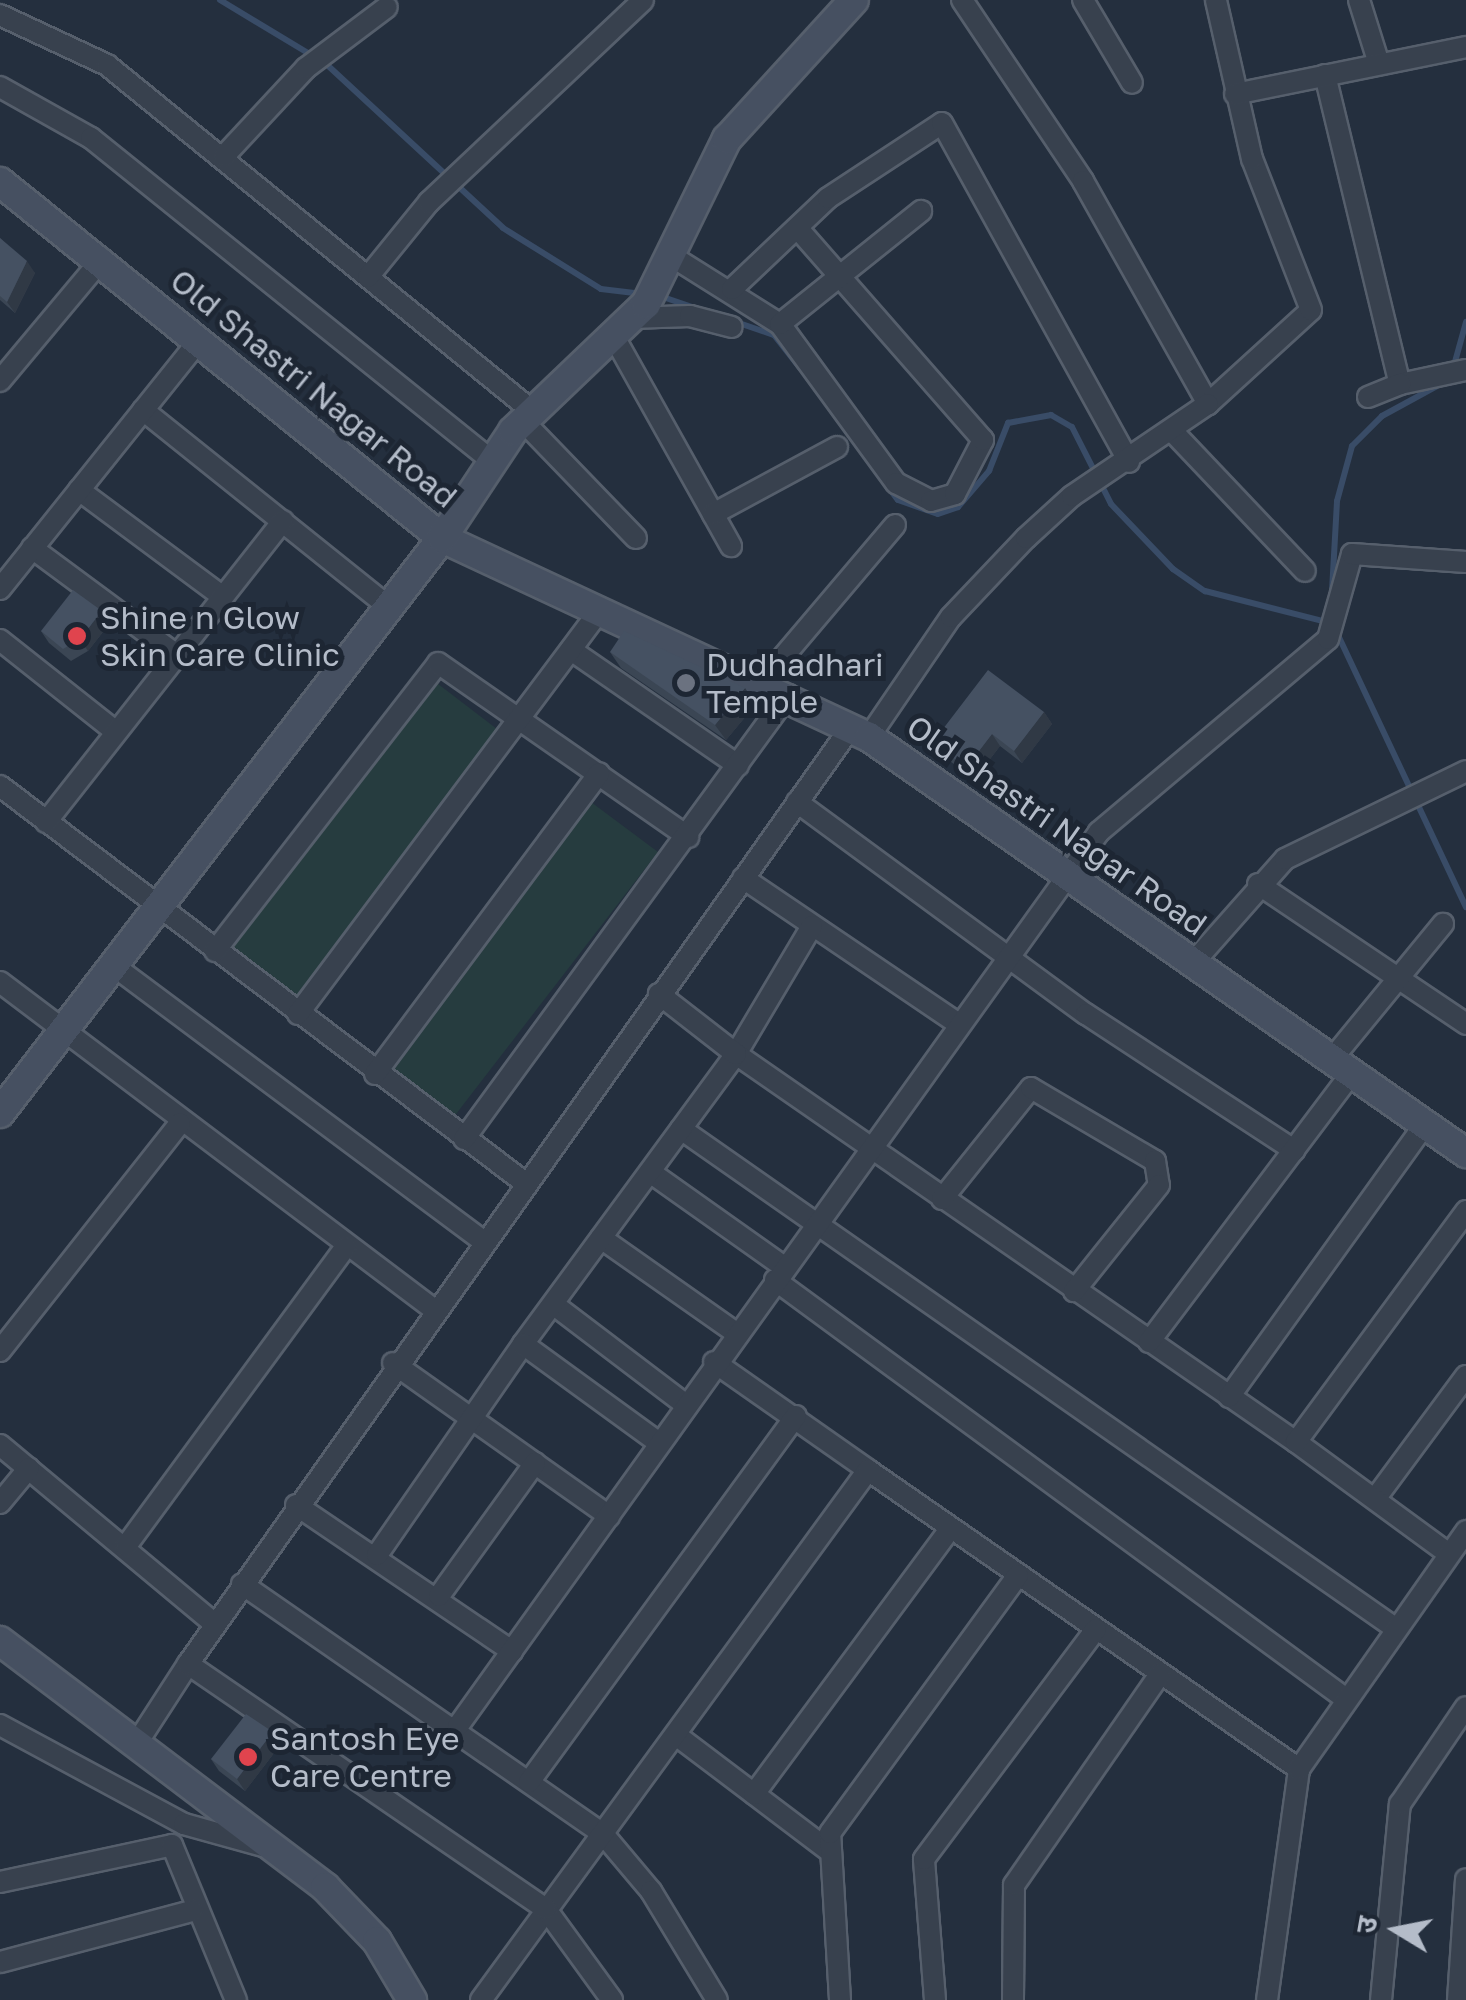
<!DOCTYPE html>
<meta charset="utf-8">
<style>
body{margin:0}
#map{position:relative;width:1466px;height:2000px;overflow:hidden;background:#242f3e;font-family:"Golos Text","Noto Sans Devanagari",sans-serif}
div>[style]{position:absolute}
.green>*{inset:0;background:#263c3f}
.stream>*{height:6px;margin:-3px;padding:0 3px;transform-origin:3px;border-radius:3px;background:#394c67}
.roads{filter:drop-shadow(2px 0 #565f6c) drop-shadow(-2px 0 #565f6c) drop-shadow(0 2px #565f6c) drop-shadow(0 -2px #565f6c)}
.street>*{height:20px;margin:-10px;padding:0 10px;transform-origin:10px;border-radius:10px;background:#38414e}
.secondary>*{height:28px;margin:-14px;padding:0 14px;transform-origin:14px;border-radius:14px;background:#465061}
.wall>*{inset:0;background:#3b4654}
.shaded-wall>*{inset:0;background:#303945}
.building>*{inset:0;background:#455162}
.dots>*{width:28px;height:28px;translate:-50% -50%;box-sizing:border-box;border:5px solid #1d2633;border-radius:50%}
span{translate:-50% -50%;white-space:nowrap;text-align:center;line-height:1.15;-webkit-text-stroke:10px #1d2633;paint-order:stroke}
.street-label{font-size:32px;color:#b4bcc9}
.poi-label{font-size:32px;color:#b4bcc9}
.left{translate:0 -50%;text-align:left}
.north{position:absolute;left:1346px;top:1880px;width:100px;height:100px;-webkit-text-stroke:8px #1d2633;paint-order:stroke;rotate:280deg;font-size:28px;font-weight:700;line-height:40px;text-align:center;color:#b4bcc9}
.north::after{content:'';display:block;margin:auto;width:35px;height:45px;background:#b4bcc9;clip-path:polygon(50% 0,100% 100%,50% 72%,0 100%)}
</style>
<div id="map">
<div class="green">
<div style="clip-path:polygon(429px 677px,497px 729px,298px 1001px,228px 950px)"></div>
<div style="clip-path:polygon(591px 802px,658px 852px,453px 1118px,393px 1071px)"></div>
</div>
<div class="stream">
<div style="left:220px;top:0;width:109px;rotate:31.1deg"></div>
<div style="left:324px;top:62px;width:244px;rotate:42.8deg"></div>
<div style="left:503px;top:228px;width:115px;rotate:31.9deg"></div>
<div style="left:601px;top:289px;width:42px;rotate:6.8deg"></div>
<div style="left:660px;top:296px;width:120px;rotate:18.9deg"></div>
<div style="left:774px;top:335px;width:42px;rotate:51.8deg"></div>
<div style="left:1453px;top:369px;width:49px;rotate:-74.5deg"></div>
<div style="left:840px;top:422px;width:97px;rotate:53.4deg"></div>
<div style="left:898px;top:500px;width:42px;rotate:19.3deg"></div>
<div style="left:938px;top:514px;width:21px;rotate:-19deg"></div>
<div style="left:958px;top:507px;width:48px;rotate:-49.3deg"></div>
<div style="left:989px;top:471px;width:52px;rotate:-68.4deg"></div>
<div style="left:1008px;top:423px;width:44px;rotate:-10.5deg"></div>
<div style="left:1051px;top:415px;width:24px;rotate:30deg"></div>
<div style="left:1072px;top:427px;width:86px;rotate:63.1deg"></div>
<div style="left:1111px;top:504px;width:90px;rotate:46.4deg"></div>
<div style="left:1173px;top:569px;width:39px;rotate:35deg"></div>
<div style="left:1205px;top:591px;width:126px;rotate:14.3deg"></div>
<div style="left:1332px;top:591px;width:90px;rotate:-86.8deg"></div>
<div style="left:1337px;top:501px;width:57px;rotate:-74.7deg"></div>
<div style="left:1352px;top:446px;width:42px;rotate:-45deg"></div>
<div style="left:1382px;top:416px;width:75px;rotate:-28.6deg"></div>
<div style="left:1337px;top:633px;width:303px;rotate:64.8deg"></div>
</div>
<div class="roads">
<div class="street">
<div style="left:962px;top:0;width:218px;rotate:56.2deg"></div>
<div style="left:1083px;top:181px;width:256px;rotate:60.7deg"></div>
<div style="left:1208px;top:404px;width:139px;rotate:-42.4deg"></div>
<div style="left:1311px;top:310px;width:162px;rotate:-111.3deg"></div>
<div style="left:1252px;top:159px;width:163px;rotate:-102.8deg"></div>
<div style="left:1083px;top:0;width:96px;rotate:59.4deg"></div>
<div style="left:1359px;top:0;width:67px;rotate:72.6deg"></div>
<div style="left:0;top:15px;width:118px;rotate:25deg"></div>
<div style="left:107px;top:65px;width:547px;rotate:39.13deg"></div>
<div style="left:1325px;top:75px;width:318px;rotate:76.4deg"></div>
<div style="left:1400px;top:384px;width:67px;rotate:-12deg"></div>
<div style="left:0;top:87px;width:104px;rotate:29.3deg"></div>
<div style="left:91px;top:138px;width:515px;rotate:38.85deg"></div>
<div style="left:1235px;top:94px;width:236px;rotate:-11.5deg"></div>
<div style="left:224px;top:156px;width:120px;rotate:-47deg"></div>
<div style="left:306px;top:68px;width:101px;rotate:-37deg"></div>
<div style="left:673px;top:257px;width:126px;rotate:32.1deg"></div>
<div style="left:780px;top:324px;width:197px;rotate:53.9deg"></div>
<div style="left:896px;top:483px;width:39px;rotate:27deg"></div>
<div style="left:931px;top:501px;width:25px;rotate:-16deg"></div>
<div style="left:955px;top:494px;width:61px;rotate:-62.6deg"></div>
<div style="left:983px;top:440px;width:281px;rotate:-131.2deg"></div>
<div style="left:368px;top:277px;width:97px;rotate:-50.9deg"></div>
<div style="left:429px;top:202px;width:294px;rotate:-43.3deg"></div>
<div style="left:732px;top:289px;width:132px;rotate:-43.5deg"></div>
<div style="left:828px;top:198px;width:136px;rotate:-33.3deg"></div>
<div style="left:942px;top:123px;width:387px;rotate:61.1deg"></div>
<div style="left:631px;top:318px;width:59px;rotate:-1.9deg"></div>
<div style="left:690px;top:316px;width:43px;rotate:14.7deg"></div>
<div style="left:780px;top:324px;width:181px;rotate:-38.7deg"></div>
<div style="left:613px;top:335px;width:242px;rotate:60.8deg"></div>
<div style="left:0;top:381px;width:159px;rotate:-50.1deg"></div>
<div style="left:1368px;top:397px;width:35px;rotate:-22deg"></div>
<div style="left:143px;top:410px;width:315px;rotate:38.7deg"></div>
<div style="left:522px;top:420px;width:164px;rotate:46deg"></div>
<div style="left:1174px;top:433px;width:190px;rotate:46.5deg"></div>
<div style="left:79px;top:490px;width:179px;rotate:36.6deg"></div>
<div style="left:713px;top:514px;width:141px;rotate:-28.4deg"></div>
<div style="left:32px;top:548px;width:182px;rotate:36.5deg"></div>
<div style="left:0;top:589px;width:320px;rotate:-51.3deg"></div>
<div style="left:0;top:640px;width:148px;rotate:38.4deg"></div>
<div style="left:571px;top:650px;width:203px;rotate:34.6deg"></div>
<div style="left:761px;top:683px;width:207px;rotate:-49.7deg"></div>
<div style="left:869px;top:737px;width:145px;rotate:-55.7deg"></div>
<div style="left:951px;top:617px;width:109px;rotate:-46.5deg"></div>
<div style="left:1026px;top:538px;width:62px;rotate:-42.4deg"></div>
<div style="left:1072px;top:496px;width:164px;rotate:-34.1deg"></div>
<div style="left:0;top:786px;width:657px;rotate:37.08deg"></div>
<div style="left:797px;top:802px;width:358px;rotate:36.3deg"></div>
<div style="left:1086px;top:1014px;width:249px;rotate:33.2deg"></div>
<div style="left:46px;top:822px;width:383px;rotate:-51.8deg"></div>
<div style="left:743px;top:878px;width:258px;rotate:34.1deg"></div>
<div style="left:1258px;top:884px;width:251px;rotate:33.9deg"></div>
<div style="left:812px;top:926px;width:149px;rotate:120.7deg"></div>
<div style="left:736px;top:1054px;width:681px;rotate:34.72deg"></div>
<div style="left:215px;top:951px;width:364px;rotate:-52.2deg"></div>
<div style="left:438px;top:663px;width:305px;rotate:34.8deg"></div>
<div style="left:1193px;top:963px;width:139px;rotate:-48.5deg"></div>
<div style="left:1285px;top:859px;width:201px;rotate:-25.9deg"></div>
<div style="left:114px;top:966px;width:459px;rotate:36.7deg"></div>
<div style="left:0;top:982px;width:541px;rotate:37.04deg"></div>
<div style="left:298px;top:1014px;width:506px;rotate:-53.2deg"></div>
<div style="left:1332px;top:1059px;width:175px;rotate:-50.6deg"></div>
<div style="left:375px;top:1074px;width:375px;rotate:-53.3deg"></div>
<div style="left:681px;top:1129px;width:867px;rotate:34.95deg"></div>
<div style="left:464px;top:1139px;width:550px;rotate:-53.88deg"></div>
<div style="left:650px;top:1172px;width:164px;rotate:35.3deg"></div>
<div style="left:942px;top:1199px;width:142px;rotate:-51.3deg"></div>
<div style="left:1031px;top:1088px;width:144px;rotate:30.5deg"></div>
<div style="left:1155px;top:1161px;width:24px;rotate:81deg"></div>
<div style="left:1159px;top:1185px;width:136px;rotate:128.7deg"></div>
<div style="left:601px;top:1238px;width:165px;rotate:35.1deg"></div>
<div style="left:775px;top:1280px;width:703px;rotate:36.27deg"></div>
<div style="left:553px;top:1304px;width:167px;rotate:37.2deg"></div>
<div style="left:1149px;top:1342px;width:337px;rotate:-53deg"></div>
<div style="left:523px;top:1344px;width:360px;rotate:-53.7deg"></div>
<div style="left:736px;top:1054px;width:98px;rotate:-142.1deg"></div>
<div style="left:0;top:1351px;width:290px;rotate:-51.7deg"></div>
<div style="left:714px;top:1362px;width:188px;rotate:35deg"></div>
<div style="left:393px;top:1363px;width:265px;rotate:35.3deg"></div>
<div style="left:1229px;top:1397px;width:336px;rotate:-54.3deg"></div>
<div style="left:0;top:1445px;width:278px;rotate:39.8deg"></div>
<div style="left:1375px;top:1499px;width:153px;rotate:-53.5deg"></div>
<div style="left:0;top:1503px;width:45px;rotate:-50.4deg"></div>
<div style="left:296px;top:1505px;width:261px;rotate:34.1deg"></div>
<div style="left:126px;top:1546px;width:371px;rotate:-53.7deg"></div>
<div style="left:1449px;top:1554px;width:190px;rotate:-143.8deg"></div>
<div style="left:1296px;top:1442px;width:287px;rotate:-53.6deg"></div>
<div style="left:377px;top:1555px;width:257px;rotate:-55.3deg"></div>
<div style="left:523px;top:1344px;width:167px;rotate:36deg"></div>
<div style="left:242px;top:1584px;width:439px;rotate:34.7deg"></div>
<div style="left:603px;top:1834px;width:75px;rotate:49.9deg"></div>
<div style="left:651px;top:1891px;width:127px;rotate:58.8deg"></div>
<div style="left:439px;top:1596px;width:164px;rotate:-54.2deg"></div>
<div style="left:0;top:1725px;width:209px;rotate:28.3deg"></div>
<div style="left:184px;top:1824px;width:89px;rotate:15.6deg"></div>
<div style="left:458px;top:1726px;width:1100px;rotate:-54.36deg"></div>
<div style="left:1099px;top:832px;width:299px;rotate:-40.1deg"></div>
<div style="left:1328px;top:639px;width:88px;rotate:-74.2deg"></div>
<div style="left:1352px;top:554px;width:114px;rotate:4deg"></div>
<div style="left:676px;top:1735px;width:189px;rotate:37.1deg"></div>
<div style="left:135px;top:1746px;width:98px;rotate:-57.1deg"></div>
<div style="left:529px;top:1782px;width:453px;rotate:-53.9deg"></div>
<div style="left:754px;top:1794px;width:331px;rotate:-53.5deg"></div>
<div style="left:0;top:1882px;width:176px;rotate:-12.1deg"></div>
<div style="left:172px;top:1845px;width:168px;rotate:67.6deg"></div>
<div style="left:0;top:1962px;width:199px;rotate:-14.9deg"></div>
<div style="left:481px;top:2000px;width:656px;rotate:-53.86deg"></div>
<div style="left:868px;top:1470px;width:525px;rotate:34.75deg"></div>
<div style="left:612px;top:2000px;width:112px;rotate:-126deg"></div>
<div style="left:546px;top:1909px;width:434px;rotate:-145.6deg"></div>
<div style="left:188px;top:1664px;width:1148px;rotate:-54.72deg"></div>
<div style="left:840px;top:2000px;width:167px;rotate:-93.4deg"></div>
<div style="left:830px;top:1833px;width:319px;rotate:-53.9deg"></div>
<div style="left:935px;top:2000px;width:141px;rotate:-94.5deg"></div>
<div style="left:924px;top:1859px;width:287px;rotate:-53.2deg"></div>
<div style="left:1013px;top:2000px;width:115px;rotate:-89.5deg"></div>
<div style="left:1014px;top:1885px;width:257px;rotate:-55.3deg"></div>
<div style="left:1267px;top:2000px;width:233px;rotate:-82.1deg"></div>
<div style="left:1299px;top:1769px;width:291px;rotate:-54.9deg"></div>
<div style="left:1381px;top:2000px;width:197px;rotate:-84.5deg"></div>
<div style="left:1400px;top:1804px;width:117px;rotate:-55.8deg"></div>
<div style="left:1458px;top:2000px;width:121px;rotate:-86.2deg"></div>
</div>
<div class="secondary">
<div style="left:0;top:182px;width:568px;rotate:38.85deg"></div>
<div style="left:442px;top:538px;width:471px;rotate:25deg"></div>
<div style="left:869px;top:737px;width:728px;rotate:34.87deg"></div>
<div style="left:0;top:1113px;width:725px;rotate:-52.45deg"></div>
<div style="left:442px;top:538px;width:128px;rotate:-56.4deg"></div>
<div style="left:513px;top:431px;width:184px;rotate:-43.7deg"></div>
<div style="left:646px;top:304px;width:184px;rotate:-63.9deg"></div>
<div style="left:727px;top:139px;width:188px;rotate:-47.6deg"></div>
<div style="left:0;top:1641px;width:408px;rotate:37.1deg"></div>
<div style="left:325px;top:1887px;width:75px;rotate:46.1deg"></div>
<div style="left:377px;top:1941px;width:69px;rotate:59.3deg"></div>
</div>
</div>
<div class="wall">
<div style="clip-path:polygon(0 238px,35px 273px,15px 313px,0 300px)"></div>
<div style="clip-path:polygon(110px 623px,88px 651px,71px 661px,49px 643px,41px 631px)"></div>
<div style="clip-path:polygon(610px 652px,756px 704px,726px 740px,621px 668px)"></div>
<div style="clip-path:polygon(1044px 712px,1052px 724px,1022px 763px,1000px 746px,974px 780px,941px 754px,933px 742px)"></div>
<div style="clip-path:polygon(281px 1744px,245px 1791px,219px 1771px,211px 1759px)"></div>
</div>
<div class="shaded-wall">
<div style="clip-path:polygon(27px 261px,35px 273px,15px 313px,7px 302px)"></div>
<div style="clip-path:polygon(102px 611px,110px 623px,88px 651px,80px 639px)"></div>
<div style="clip-path:polygon(745px 688px,756px 704px,726px 740px,715px 725px)"></div>
<div style="clip-path:polygon(1044px 712px,1052px 724px,1022px 763px,1014px 751px)"></div>
<div style="clip-path:polygon(992px 734px,1000px 746px,974px 780px,966px 768px)"></div>
<div style="clip-path:polygon(273px 1732px,281px 1744px,245px 1791px,237px 1779px)"></div>
</div>
<div class="building">
<div style="clip-path:polygon(0 238px,27px 261px,7px 302px,0 296px)"></div>
<div style="clip-path:polygon(73px 590px,102px 611px,80px 639px,63px 649px,41px 631px)"></div>
<div style="clip-path:polygon(624px 631px,745px 688px,715px 725px,610px 652px)"></div>
<div style="clip-path:polygon(988px 670px,1044px 712px,1014px 751px,992px 734px,966px 768px,933px 742px)"></div>
<div style="clip-path:polygon(246px 1714px,273px 1732px,237px 1779px,211px 1759px)"></div>
</div>
<div class="dots">
<div style="left:77px;top:636px;background:#e0444e"></div>
<div style="left:686px;top:683px;background:#6b7280"></div>
<div style="left:248px;top:1757px;background:#e0444e"></div>
</div>
<div class="street-label">
<span style="left:314px;top:388px;rotate:39deg">Old Shastri Nagar Road</span>
<span style="left:1057px;top:825px;rotate:35deg">Old Shastri Nagar Road</span>
</div>
<div class="poi-label">
<span class="left" style="left:100px;top:636px">Shine n Glow<br>Skin Care Clinic</span>
<span class="left" style="left:706px;top:683px">Dudhadhari<br>Temple</span>
<span class="left" style="left:270px;top:1757px">Santosh Eye<br>Care Centre</span>
</div>
<div class="north">उ</div>
</div>
